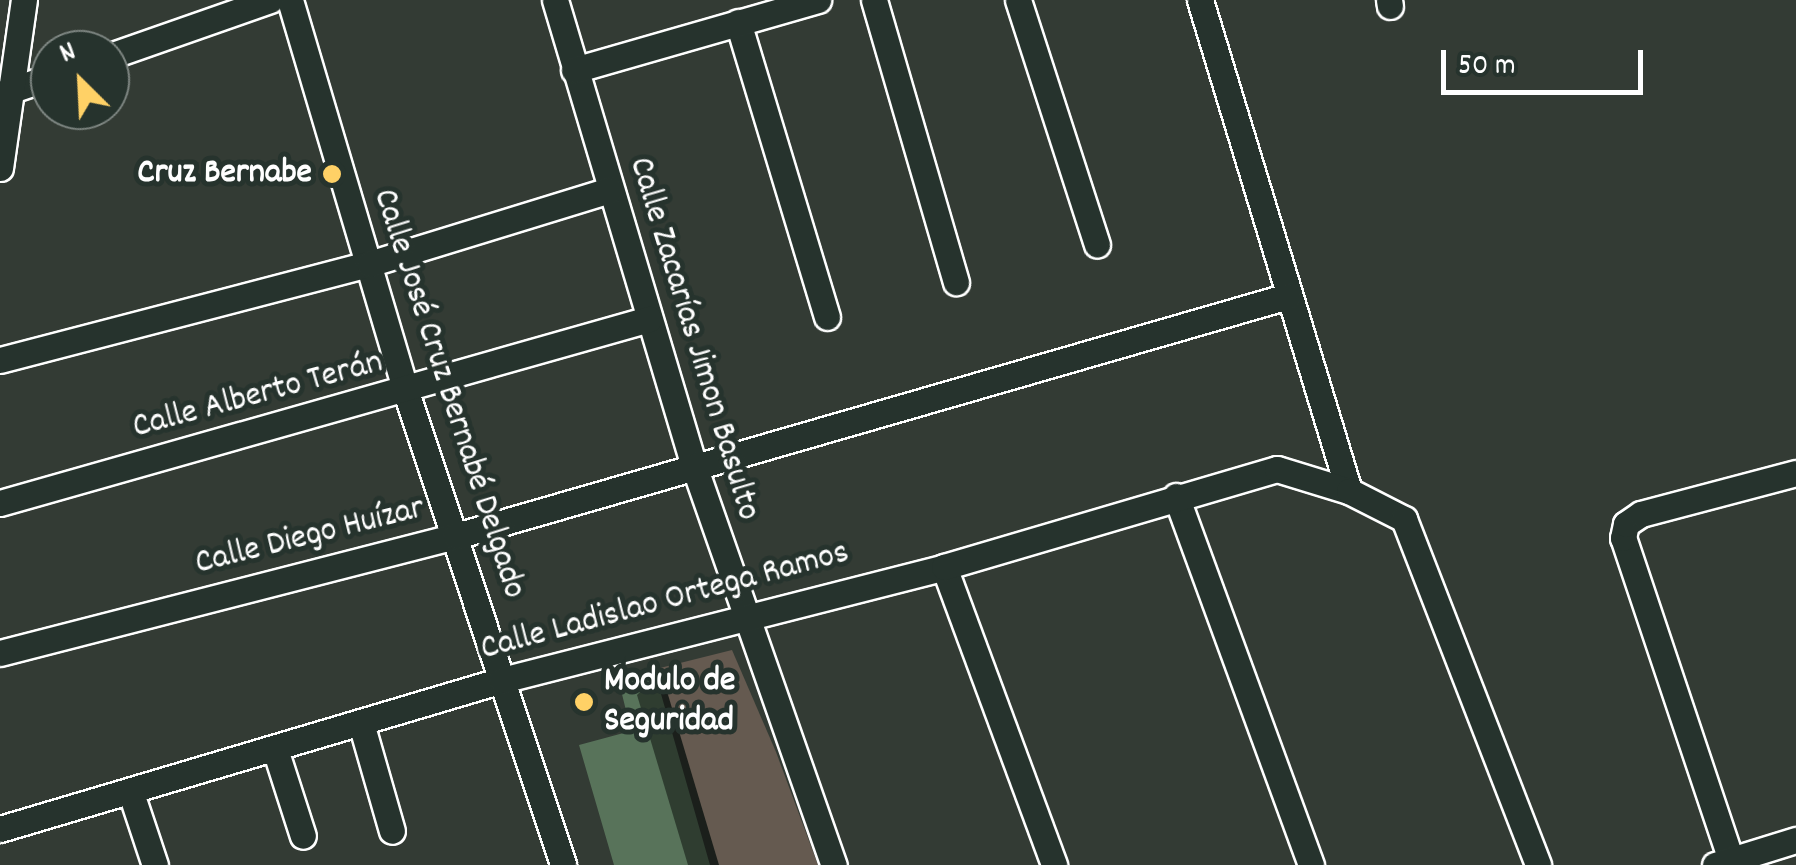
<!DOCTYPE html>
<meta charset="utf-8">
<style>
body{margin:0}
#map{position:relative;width:1796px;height:865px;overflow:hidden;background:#333b34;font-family:Dekko,sans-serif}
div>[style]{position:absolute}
.green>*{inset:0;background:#58735a}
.shadow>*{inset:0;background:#0007}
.building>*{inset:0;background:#655a50}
.roads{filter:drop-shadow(2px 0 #fff) drop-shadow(-2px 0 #fff) drop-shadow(0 2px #fff) drop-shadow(0 -2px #fff)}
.minor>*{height:25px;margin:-12.5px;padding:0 12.5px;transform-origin:12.5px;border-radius:12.5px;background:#26332d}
.dots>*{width:28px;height:28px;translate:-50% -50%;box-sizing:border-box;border:5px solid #26332d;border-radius:50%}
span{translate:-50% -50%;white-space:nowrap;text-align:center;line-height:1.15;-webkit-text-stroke:10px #26332d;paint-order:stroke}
.poi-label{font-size:35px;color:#fff;font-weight:700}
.right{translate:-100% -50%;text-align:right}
.left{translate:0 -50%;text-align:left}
.street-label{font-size:35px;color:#fff}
.north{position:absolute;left:30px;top:30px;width:100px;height:100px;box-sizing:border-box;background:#26332d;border:2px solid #7d8581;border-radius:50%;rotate:336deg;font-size:28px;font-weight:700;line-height:40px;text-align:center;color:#fff}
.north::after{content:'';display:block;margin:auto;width:35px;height:45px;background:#ffd166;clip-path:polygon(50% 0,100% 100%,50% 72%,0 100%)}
.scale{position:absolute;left:1441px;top:50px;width:202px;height:45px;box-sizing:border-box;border:5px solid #fff;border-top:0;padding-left:12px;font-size:30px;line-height:35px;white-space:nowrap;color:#fff;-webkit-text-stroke:8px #26332d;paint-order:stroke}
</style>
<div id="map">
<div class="green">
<div style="clip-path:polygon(655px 673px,710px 865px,614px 865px,579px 745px,631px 731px,620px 686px)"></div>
</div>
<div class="shadow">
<div style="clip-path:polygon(661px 671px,815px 865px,688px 865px,637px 695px)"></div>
</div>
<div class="building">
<div style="clip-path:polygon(732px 650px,776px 752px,818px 865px,719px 865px,660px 668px)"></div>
</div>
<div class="roads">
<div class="minor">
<div style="left:290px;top:0;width:409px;rotate:73.5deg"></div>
<div style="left:406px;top:392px;width:498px;rotate:71.6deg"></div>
<div style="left:555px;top:0;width:486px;rotate:73.4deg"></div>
<div style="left:694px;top:466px;width:423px;rotate:70.7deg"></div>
<div style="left:874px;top:0;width:294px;rotate:73.8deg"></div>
<div style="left:1018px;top:0;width:257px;rotate:72.1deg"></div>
<div style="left:1200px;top:0;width:513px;rotate:73.12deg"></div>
<div style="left:1389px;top:0;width:6px;rotate:81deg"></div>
<div style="left:738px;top:22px;width:308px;rotate:73.2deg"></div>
<div style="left:110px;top:56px;width:170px;rotate:-19.3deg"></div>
<div style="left:574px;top:70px;width:254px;rotate:-16deg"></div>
<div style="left:0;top:94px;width:53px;rotate:-18.8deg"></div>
<div style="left:0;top:168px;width:170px;rotate:-81.9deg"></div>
<div style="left:0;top:360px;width:381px;rotate:-14.6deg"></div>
<div style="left:369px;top:264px;width:252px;rotate:-17.1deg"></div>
<div style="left:1176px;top:496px;width:393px;rotate:69.9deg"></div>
<div style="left:0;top:503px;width:675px;rotate:-15.83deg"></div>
<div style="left:944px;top:567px;width:318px;rotate:69.7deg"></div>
<div style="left:0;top:653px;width:471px;rotate:-14.4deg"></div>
<div style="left:456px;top:536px;width:866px;rotate:-16.09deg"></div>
<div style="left:361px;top:723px;width:112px;rotate:74deg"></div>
<div style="left:275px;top:749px;width:91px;rotate:72.2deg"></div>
<div style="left:131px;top:793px;width:76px;rotate:71.6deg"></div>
<div style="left:0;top:829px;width:524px;rotate:-16.53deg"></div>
<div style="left:502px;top:680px;width:456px;rotate:-14.3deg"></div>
<div style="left:944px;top:567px;width:347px;rotate:-16.4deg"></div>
<div style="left:1277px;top:469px;width:75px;rotate:17deg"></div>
<div style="left:1349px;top:491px;width:62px;rotate:27deg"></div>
<div style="left:1404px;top:519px;width:371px;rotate:68.8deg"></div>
<div style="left:1731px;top:860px;width:340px;rotate:-108.5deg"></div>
<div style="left:1623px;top:538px;width:14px;rotate:-78deg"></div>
<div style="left:1626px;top:524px;width:18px;rotate:-34deg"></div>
<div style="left:1641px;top:514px;width:160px;rotate:-14.8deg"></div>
<div style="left:1715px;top:865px;width:85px;rotate:-17.2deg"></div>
</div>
</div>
<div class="dots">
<div style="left:332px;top:174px;background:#ffd166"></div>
<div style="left:584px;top:702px;background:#ffd166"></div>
</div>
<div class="poi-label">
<span class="right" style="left:312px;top:174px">Cruz Bernabe</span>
<span class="left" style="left:604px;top:702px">Modulo de<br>Seguridad</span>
</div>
<div class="street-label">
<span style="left:693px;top:339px;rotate:73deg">Calle Zacarías Jimon Basulto</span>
<span style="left:448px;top:394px;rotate:72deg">Calle José Cruz Bernabé Delgado</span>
<span style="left:258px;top:396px;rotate:-15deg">Calle Alberto Terán</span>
<span style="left:310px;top:537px;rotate:-14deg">Calle Diego Huízar</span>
<span style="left:665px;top:602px;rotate:-15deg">Calle Ladislao Ortega Ramos</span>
</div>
<div class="north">N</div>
<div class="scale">50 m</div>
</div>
